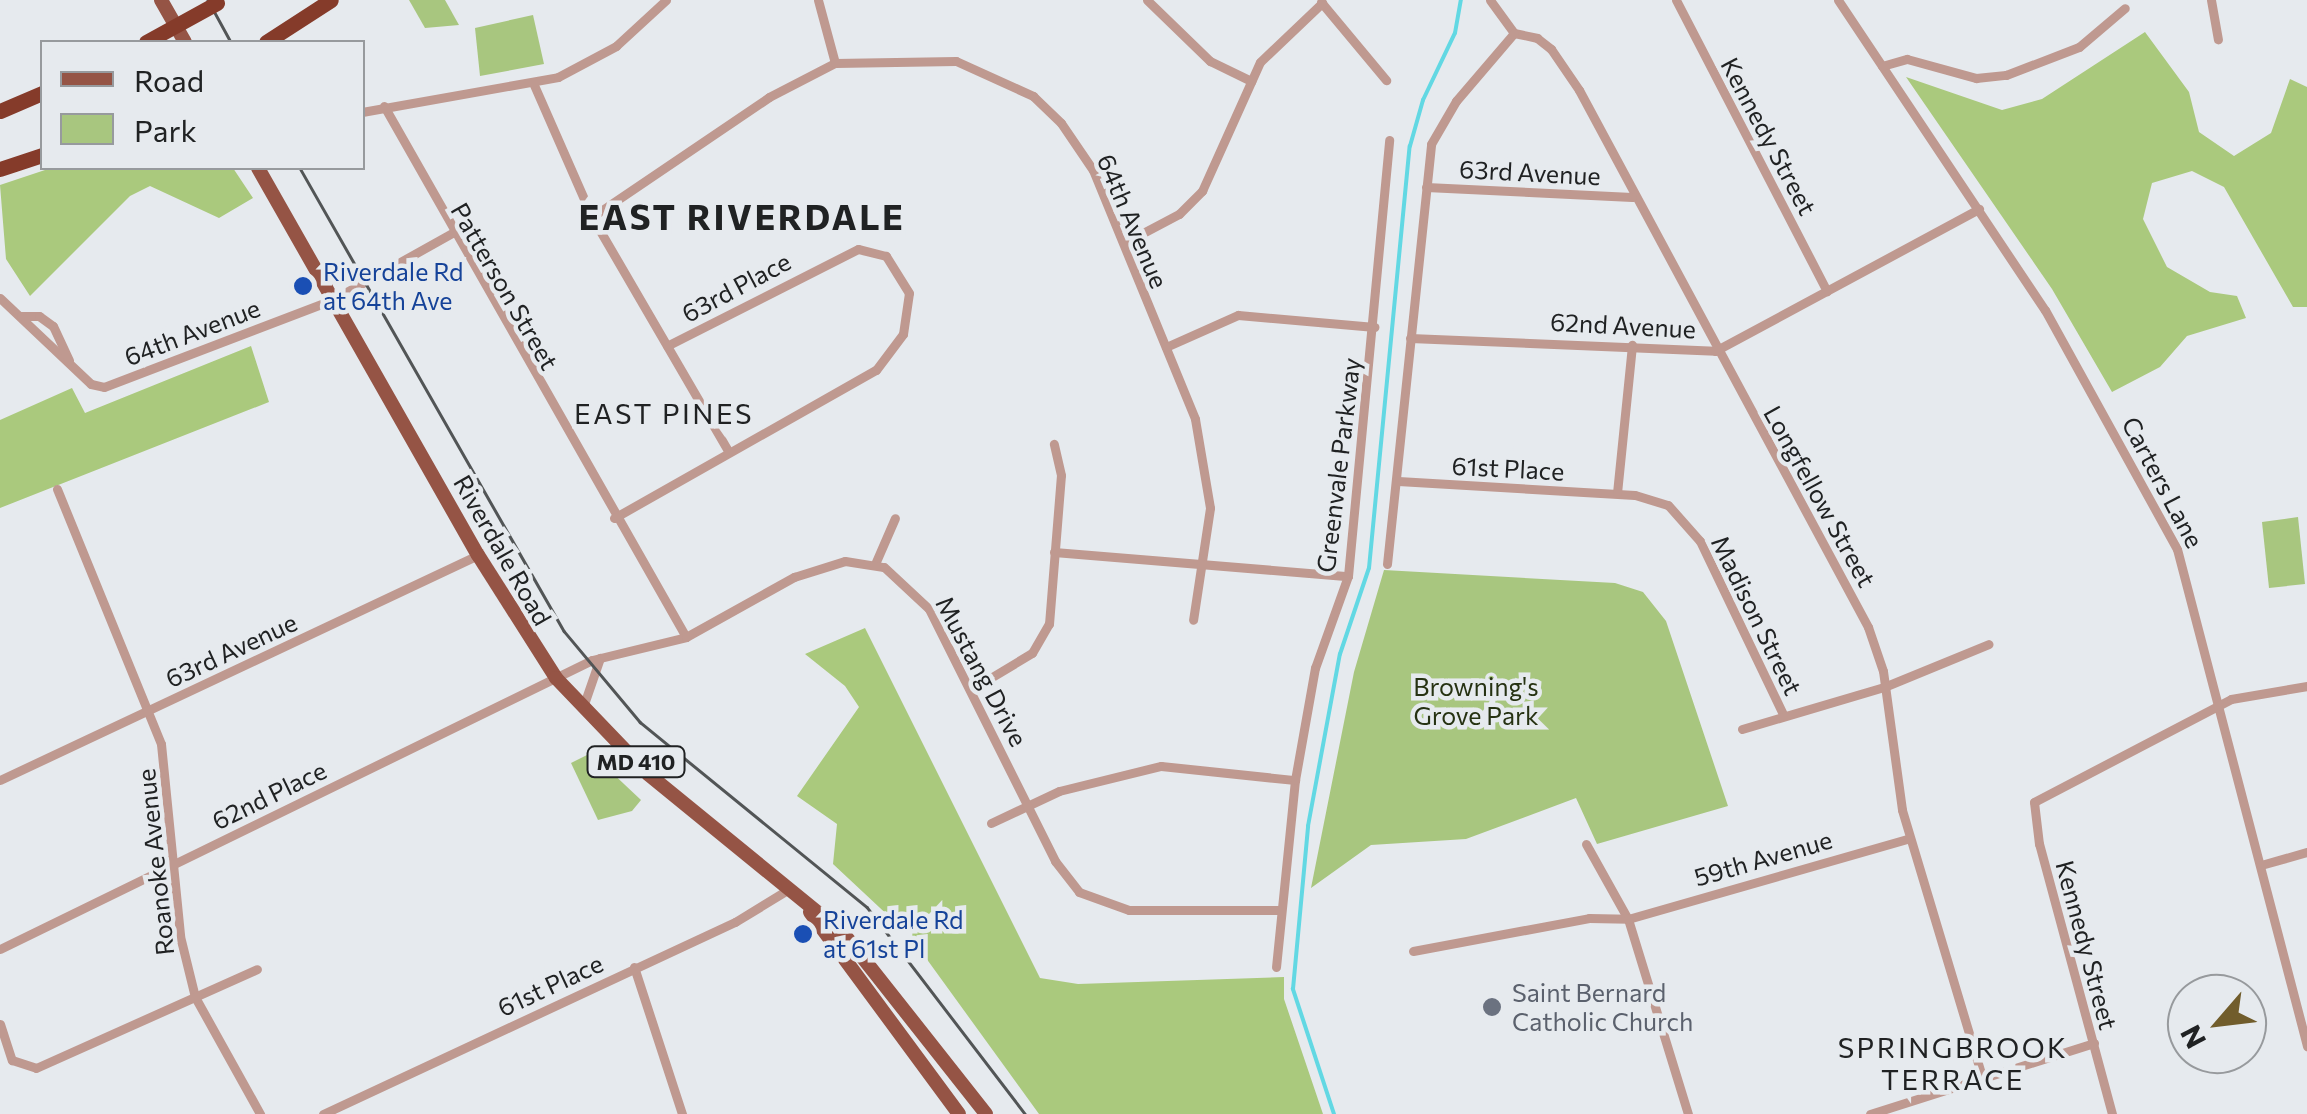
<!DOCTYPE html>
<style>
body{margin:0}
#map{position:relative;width:2307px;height:1114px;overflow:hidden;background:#e6eaee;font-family:Commissioner,sans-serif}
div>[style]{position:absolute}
.green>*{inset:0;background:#a8c67f}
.forest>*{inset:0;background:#aac97d}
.stream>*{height:4px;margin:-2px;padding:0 2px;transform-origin:2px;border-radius:2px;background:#62d8e3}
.street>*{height:9px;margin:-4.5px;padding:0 4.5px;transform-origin:4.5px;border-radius:4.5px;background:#bf9990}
.primary>*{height:14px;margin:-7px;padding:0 7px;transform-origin:7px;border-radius:7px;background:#955445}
.highway>*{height:15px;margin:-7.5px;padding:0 7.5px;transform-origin:7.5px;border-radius:7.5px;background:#853b2a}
.tram>*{height:2.5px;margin:-1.25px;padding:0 1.25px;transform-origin:1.25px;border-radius:1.25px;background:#525556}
.highway-bridge>*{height:15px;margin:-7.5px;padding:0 7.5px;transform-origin:7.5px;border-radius:7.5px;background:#853b2a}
.dots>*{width:28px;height:28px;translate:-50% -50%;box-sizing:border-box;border:5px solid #e6eaee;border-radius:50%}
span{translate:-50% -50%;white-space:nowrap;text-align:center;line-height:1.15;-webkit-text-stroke:9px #e6eaee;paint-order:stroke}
.shield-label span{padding:2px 8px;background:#e6eaee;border:2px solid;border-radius:8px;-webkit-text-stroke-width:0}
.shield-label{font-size:22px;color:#202223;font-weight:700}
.street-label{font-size:25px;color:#202223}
.transit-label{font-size:25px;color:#164399}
.left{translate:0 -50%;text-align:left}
.park-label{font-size:25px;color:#263212}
.worship-label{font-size:25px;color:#5b616d}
.neighbourhood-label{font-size:28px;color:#202223;letter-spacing:2.5px}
.district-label{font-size:35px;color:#202223;font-weight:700;letter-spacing:2.5px}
.legend{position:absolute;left:40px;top:40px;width:325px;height:130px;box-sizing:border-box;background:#e6eaee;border:2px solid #979a9d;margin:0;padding:12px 18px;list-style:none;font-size:30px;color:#202223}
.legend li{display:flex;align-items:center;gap:20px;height:50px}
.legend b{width:50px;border:2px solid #979a9d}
.north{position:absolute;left:2167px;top:974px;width:100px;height:100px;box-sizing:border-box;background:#e6eaee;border:2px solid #979a9d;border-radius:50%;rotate:242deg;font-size:28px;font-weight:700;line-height:40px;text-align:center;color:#202223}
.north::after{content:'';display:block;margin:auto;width:35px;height:45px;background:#715d2c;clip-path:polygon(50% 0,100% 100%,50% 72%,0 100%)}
</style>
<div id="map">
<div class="green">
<div style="clip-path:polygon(409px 0,445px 0,459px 25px,425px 28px)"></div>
<div style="clip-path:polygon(533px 15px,544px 64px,480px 76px,475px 28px)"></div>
<div style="clip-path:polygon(2298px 517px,2305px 584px,2269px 588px,2262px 522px)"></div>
<div style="clip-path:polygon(1384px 570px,1615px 583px,1643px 592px,1666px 621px,1728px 806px,1597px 844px,1576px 798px,1466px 839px,1371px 845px,1311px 888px,1354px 672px)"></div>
<div style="clip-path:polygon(591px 753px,641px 800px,632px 811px,598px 820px,571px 763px)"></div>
</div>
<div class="forest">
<div style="clip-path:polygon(2145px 32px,2189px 92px,2199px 132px,2234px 156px,2271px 133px,2290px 79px,2307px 87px,2307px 307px,2293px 307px,2224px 187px,2192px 171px,2152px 183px,2143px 219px,2167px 267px,2210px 292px,2237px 296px,2246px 318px,2187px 336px,2160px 367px,2112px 392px,2052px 289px,1906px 77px,2002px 110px,2042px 99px)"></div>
<div style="clip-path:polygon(51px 168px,233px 168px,253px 198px,219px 218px,150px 186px,130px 196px,30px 296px,6px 259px,0 185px)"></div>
<div style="clip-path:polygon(251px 346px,269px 402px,0 508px,0 420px,72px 388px,85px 413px)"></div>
<div style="clip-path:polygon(865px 628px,1040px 978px,1078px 984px,1284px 977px,1284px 999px,1323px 1114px,1039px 1114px,910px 936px,833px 864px,837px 824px,797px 796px,859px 707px,845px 686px,805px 654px)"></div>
</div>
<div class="stream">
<div style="left:1334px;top:1114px;width:132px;rotate:-108.2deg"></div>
<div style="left:1293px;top:989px;width:164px;rotate:-84.7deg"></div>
<div style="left:1308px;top:826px;width:175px;rotate:-79.5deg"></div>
<div style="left:1340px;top:654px;width:91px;rotate:-71.4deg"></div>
<div style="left:1369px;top:568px;width:424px;rotate:-84.5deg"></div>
<div style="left:1410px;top:146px;width:48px;rotate:-74.2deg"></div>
<div style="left:1423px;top:100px;width:74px;rotate:-64.5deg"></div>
<div style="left:1455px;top:33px;width:34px;rotate:-80deg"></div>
</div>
<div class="street">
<div style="left:818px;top:0;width:65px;rotate:74.9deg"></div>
<div style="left:1147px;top:0;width:88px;rotate:44.1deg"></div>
<div style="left:1210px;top:61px;width:46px;rotate:26deg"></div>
<div style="left:1490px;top:0;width:41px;rotate:54deg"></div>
<div style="left:1514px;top:33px;width:24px;rotate:12deg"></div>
<div style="left:1537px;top:38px;width:18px;rotate:38deg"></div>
<div style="left:1551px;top:49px;width:50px;rotate:55.7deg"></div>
<div style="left:1579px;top:90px;width:610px;rotate:61.71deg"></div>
<div style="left:1868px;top:627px;width:46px;rotate:71.2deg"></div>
<div style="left:1883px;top:671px;width:140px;rotate:82.2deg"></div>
<div style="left:1902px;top:810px;width:279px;rotate:73.3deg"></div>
<div style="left:1676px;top:0;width:328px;rotate:62.6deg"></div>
<div style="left:1838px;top:0;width:373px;rotate:56.3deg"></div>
<div style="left:2045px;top:310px;width:273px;rotate:61.1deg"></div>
<div style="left:2177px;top:549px;width:514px;rotate:75.34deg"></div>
<div style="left:2211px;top:0;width:40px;rotate:80deg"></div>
<div style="left:1321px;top:2px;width:102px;rotate:50.2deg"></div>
<div style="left:1882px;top:66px;width:26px;rotate:-16deg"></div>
<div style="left:1907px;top:59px;width:72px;rotate:15.4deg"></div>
<div style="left:1976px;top:78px;width:30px;rotate:-6deg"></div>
<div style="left:2006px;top:75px;width:78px;rotate:-21deg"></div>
<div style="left:2079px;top:47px;width:60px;rotate:-40.3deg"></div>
<div style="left:534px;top:85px;width:144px;rotate:66.3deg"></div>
<div style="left:592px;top:217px;width:271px;rotate:59.8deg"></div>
<div style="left:384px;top:106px;width:611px;rotate:60.37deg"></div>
<div style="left:362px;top:112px;width:199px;rotate:-10.1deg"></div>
<div style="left:558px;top:77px;width:66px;rotate:-28.1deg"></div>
<div style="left:616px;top:46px;width:68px;rotate:-42.6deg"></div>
<div style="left:1426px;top:187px;width:206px;rotate:2.8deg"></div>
<div style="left:592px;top:217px;width:214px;rotate:-34.1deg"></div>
<div style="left:769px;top:97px;width:74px;rotate:-27.3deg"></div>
<div style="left:835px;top:63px;width:121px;rotate:-0.9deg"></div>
<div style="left:956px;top:61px;width:85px;rotate:24.4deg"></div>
<div style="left:1033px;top:96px;width:39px;rotate:44deg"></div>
<div style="left:1061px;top:123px;width:57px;rotate:55.8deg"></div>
<div style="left:1093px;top:170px;width:269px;rotate:67.7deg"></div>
<div style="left:1195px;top:419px;width:90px;rotate:80.4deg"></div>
<div style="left:1210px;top:508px;width:113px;rotate:98.6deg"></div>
<div style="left:1124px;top:243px;width:62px;rotate:-27.8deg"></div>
<div style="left:1179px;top:214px;width:33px;rotate:-45deg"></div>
<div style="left:1202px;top:191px;width:141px;rotate:-65.8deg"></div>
<div style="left:1260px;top:62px;width:86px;rotate:-43.6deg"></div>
<div style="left:0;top:298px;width:125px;rotate:43.4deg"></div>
<div style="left:91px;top:384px;width:13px;rotate:13deg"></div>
<div style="left:104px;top:387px;width:246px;rotate:-20.9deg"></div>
<div style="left:334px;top:299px;width:135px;rotate:-29.2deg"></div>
<div style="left:21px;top:316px;width:18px"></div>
<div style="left:39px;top:316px;width:17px;rotate:36deg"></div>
<div style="left:53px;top:326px;width:38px;rotate:65deg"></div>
<div style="left:1410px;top:338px;width:305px;rotate:2.4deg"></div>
<div style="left:1715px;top:351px;width:300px;rotate:-28.3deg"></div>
<div style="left:1166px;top:347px;width:79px;rotate:-24deg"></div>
<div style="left:1238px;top:315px;width:137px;rotate:5deg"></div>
<div style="left:1398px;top:481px;width:237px;rotate:3.4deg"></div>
<div style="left:1635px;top:495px;width:34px;rotate:17deg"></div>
<div style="left:1668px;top:505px;width:48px;rotate:48.4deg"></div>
<div style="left:1700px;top:541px;width:194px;rotate:64.4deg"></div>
<div style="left:57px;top:489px;width:275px;rotate:67.8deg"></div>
<div style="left:161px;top:744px;width:193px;rotate:84.3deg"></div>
<div style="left:180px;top:936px;width:63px;rotate:76.2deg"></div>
<div style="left:195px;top:997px;width:134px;rotate:60.9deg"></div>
<div style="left:1617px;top:493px;width:149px;rotate:-84.2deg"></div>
<div style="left:614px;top:518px;width:301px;rotate:-29.5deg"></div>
<div style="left:876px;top:370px;width:45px;rotate:-53.1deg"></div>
<div style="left:903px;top:334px;width:41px;rotate:-81.7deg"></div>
<div style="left:909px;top:293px;width:44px;rotate:-121.9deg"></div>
<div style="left:886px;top:256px;width:29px;rotate:-166deg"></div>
<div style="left:858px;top:249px;width:214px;rotate:153.1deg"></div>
<div style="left:1054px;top:552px;width:295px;rotate:4.7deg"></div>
<div style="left:875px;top:564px;width:50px;rotate:-66.5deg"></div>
<div style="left:1387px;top:564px;width:422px;rotate:-84deg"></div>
<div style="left:1431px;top:144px;width:50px;rotate:-59.8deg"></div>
<div style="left:1456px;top:101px;width:89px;rotate:-49.5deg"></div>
<div style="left:972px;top:689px;width:70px;rotate:-31deg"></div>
<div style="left:1032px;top:653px;width:34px;rotate:-60deg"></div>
<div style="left:1049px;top:624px;width:149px;rotate:-85.4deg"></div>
<div style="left:1061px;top:475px;width:32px;rotate:-103deg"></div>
<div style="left:583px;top:707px;width:52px;rotate:-70.9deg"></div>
<div style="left:1742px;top:729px;width:148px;rotate:-16.5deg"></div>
<div style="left:1884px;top:687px;width:113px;rotate:-22.3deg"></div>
<div style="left:0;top:780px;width:528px;rotate:-25.21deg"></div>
<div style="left:991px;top:823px;width:75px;rotate:-25.2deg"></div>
<div style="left:1059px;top:791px;width:105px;rotate:-13.8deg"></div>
<div style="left:1161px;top:766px;width:135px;rotate:6deg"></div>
<div style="left:1586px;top:844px;width:86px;rotate:60.8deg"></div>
<div style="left:1628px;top:919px;width:204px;rotate:72.9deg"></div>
<div style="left:2261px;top:865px;width:48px;rotate:-15.8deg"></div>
<div style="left:0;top:949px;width:659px;rotate:-26.02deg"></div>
<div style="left:592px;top:660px;width:97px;rotate:-13.7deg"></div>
<div style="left:686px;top:637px;width:124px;rotate:-29.1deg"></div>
<div style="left:794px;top:577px;width:53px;rotate:-17.4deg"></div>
<div style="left:845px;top:561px;width:39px;rotate:9deg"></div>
<div style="left:884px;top:567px;width:62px;rotate:43deg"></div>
<div style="left:929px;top:609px;width:282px;rotate:63.4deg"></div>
<div style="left:1055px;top:861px;width:39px;rotate:52deg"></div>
<div style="left:1079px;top:892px;width:53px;rotate:19.8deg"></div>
<div style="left:1129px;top:910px;width:152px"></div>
<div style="left:1413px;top:951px;width:179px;rotate:-10.6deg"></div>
<div style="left:1589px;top:918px;width:39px;rotate:1deg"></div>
<div style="left:1628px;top:919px;width:293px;rotate:-16deg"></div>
<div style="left:634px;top:967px;width:155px;rotate:71.9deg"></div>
<div style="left:1276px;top:967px;width:188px;rotate:-84.2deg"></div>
<div style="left:1295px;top:780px;width:114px;rotate:-79.9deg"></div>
<div style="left:1315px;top:668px;width:98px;rotate:-70.3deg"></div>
<div style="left:1348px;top:576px;width:438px;rotate:-84.6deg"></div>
<div style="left:0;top:1024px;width:38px;rotate:72deg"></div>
<div style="left:12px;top:1060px;width:25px;rotate:18deg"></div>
<div style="left:36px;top:1068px;width:242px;rotate:-24.1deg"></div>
<div style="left:323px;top:1114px;width:455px;rotate:-25deg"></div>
<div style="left:735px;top:922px;width:63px;rotate:-31.4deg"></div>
<div style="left:1870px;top:1114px;width:235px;rotate:-17.6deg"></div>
<div style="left:2112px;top:1114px;width:280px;rotate:-105.1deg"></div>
<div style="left:2039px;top:844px;width:42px;rotate:-96.8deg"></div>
<div style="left:2034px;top:802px;width:222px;rotate:-27.6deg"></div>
<div style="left:2231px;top:699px;width:77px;rotate:-9.7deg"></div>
</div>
<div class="primary">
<div style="left:161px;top:0;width:48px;rotate:60.3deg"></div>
<div style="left:258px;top:168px;width:445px;rotate:60.4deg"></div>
<div style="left:478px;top:555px;width:146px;rotate:57.6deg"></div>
<div style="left:556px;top:678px;width:133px;rotate:46.2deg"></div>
<div style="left:648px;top:774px;width:253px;rotate:39.2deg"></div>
<div style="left:844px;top:934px;width:229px;rotate:51.7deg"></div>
<div style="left:810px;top:912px;width:251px;rotate:53.6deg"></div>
</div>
<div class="highway">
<div style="left:266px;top:42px;width:77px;rotate:-32.9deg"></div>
<div style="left:0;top:111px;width:46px;rotate:-23.2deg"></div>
<div style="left:0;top:169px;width:44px;rotate:-18.4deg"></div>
</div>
<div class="tram">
<div style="left:208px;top:0;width:48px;rotate:61.3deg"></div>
<div style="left:300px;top:168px;width:533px;rotate:60.31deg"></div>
<div style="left:564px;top:631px;width:119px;rotate:50.1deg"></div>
<div style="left:640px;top:722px;width:293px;rotate:39.2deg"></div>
<div style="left:867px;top:907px;width:260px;rotate:52.6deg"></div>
</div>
<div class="highway-bridge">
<div style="left:146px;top:42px;width:81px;rotate:-28.8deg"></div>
</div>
<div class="dots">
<div style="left:303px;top:286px;background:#1a4fb4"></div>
<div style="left:803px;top:934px;background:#1a4fb4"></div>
<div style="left:1492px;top:1007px;background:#6b7280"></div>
</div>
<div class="shield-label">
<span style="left:636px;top:762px">MD 410</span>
</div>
<div class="street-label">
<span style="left:1769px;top:136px;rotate:62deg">Kennedy Street</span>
<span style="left:1530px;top:172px;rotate:3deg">63rd Avenue</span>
<span style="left:1133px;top:221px;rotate:67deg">64th Avenue</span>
<span style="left:505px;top:286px;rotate:60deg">Patterson Street</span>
<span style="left:736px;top:287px;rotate:-28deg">63rd Place</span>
<span style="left:1623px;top:325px;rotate:3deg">62nd Avenue</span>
<span style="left:192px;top:332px;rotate:-21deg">64th Avenue</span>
<span style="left:1338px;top:465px;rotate:-83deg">Greenvale Parkway</span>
<span style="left:1508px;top:468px;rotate:3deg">61st Place</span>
<span style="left:2163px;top:482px;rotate:62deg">Carters Lane</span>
<span style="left:1820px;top:496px;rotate:61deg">Longfellow Street</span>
<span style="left:503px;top:550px;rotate:60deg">Riverdale Road</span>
<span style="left:1757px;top:615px;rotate:64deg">Madison Street</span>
<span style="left:231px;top:650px;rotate:-25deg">63rd Avenue</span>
<span style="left:982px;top:671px;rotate:62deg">Mustang Drive</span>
<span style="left:269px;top:795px;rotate:-26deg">62nd Place</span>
<span style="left:1763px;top:858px;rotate:-16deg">59th Avenue</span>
<span style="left:155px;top:862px;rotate:-96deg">Roanoke Avenue</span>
<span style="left:2087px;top:945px;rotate:75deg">Kennedy Street</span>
<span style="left:550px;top:985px;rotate:-25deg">61st Place</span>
</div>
<div class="transit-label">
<span class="left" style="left:323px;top:286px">Riverdale Rd<br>at 64th Ave</span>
<span class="left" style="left:823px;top:934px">Riverdale Rd<br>at 61st Pl</span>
</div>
<div class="park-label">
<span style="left:1476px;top:701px">Browning's<br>Grove Park</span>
</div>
<div class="worship-label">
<span class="left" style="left:1512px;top:1007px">Saint Bernard<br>Catholic Church</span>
</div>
<div class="neighbourhood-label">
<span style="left:664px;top:413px">EAST PINES</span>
<span style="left:1953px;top:1063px">SPRINGBROOK<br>TERRACE</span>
</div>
<div class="district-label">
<span style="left:742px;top:216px">EAST RIVERDALE</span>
</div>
<ul class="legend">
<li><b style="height:12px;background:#955445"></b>Road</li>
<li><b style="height:28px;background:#a8c67f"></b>Park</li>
</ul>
<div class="north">N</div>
</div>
